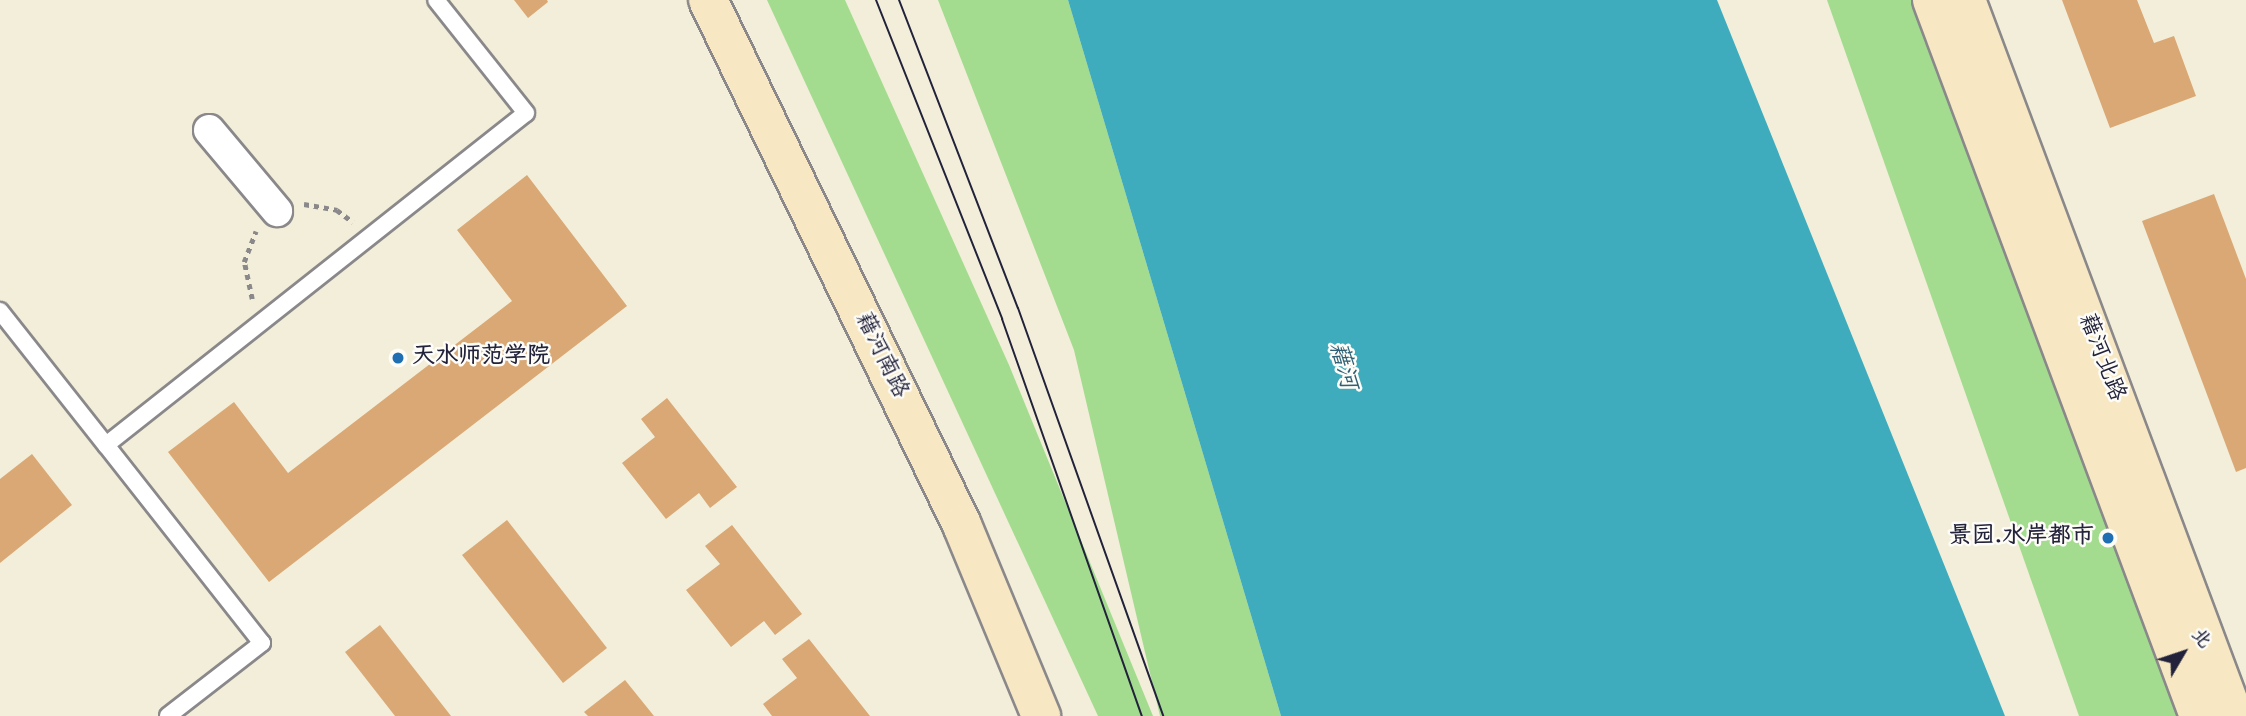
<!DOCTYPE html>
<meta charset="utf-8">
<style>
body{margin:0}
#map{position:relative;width:2246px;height:716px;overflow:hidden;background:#f2eed9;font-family:"Gochi Hand","LXGW WenKai TC",sans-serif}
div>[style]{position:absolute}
.green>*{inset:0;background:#a3dc8f}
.water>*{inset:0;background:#3facbd}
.building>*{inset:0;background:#daa875}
.path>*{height:4.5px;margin-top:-2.25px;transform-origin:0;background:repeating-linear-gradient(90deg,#8a888a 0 5px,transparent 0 10px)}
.roads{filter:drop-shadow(2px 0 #8a888a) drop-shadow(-2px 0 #8a888a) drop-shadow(0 2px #8a888a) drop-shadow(0 -2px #8a888a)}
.lane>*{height:16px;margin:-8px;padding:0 8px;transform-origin:8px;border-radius:8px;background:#fff}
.street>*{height:30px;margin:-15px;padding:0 15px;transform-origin:15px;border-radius:15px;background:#fff}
.secondary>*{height:38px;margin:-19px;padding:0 19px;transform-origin:19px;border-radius:19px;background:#f7e8c3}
.tram>*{height:2px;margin:-1px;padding:0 1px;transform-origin:1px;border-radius:1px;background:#22223b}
.dots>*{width:19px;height:19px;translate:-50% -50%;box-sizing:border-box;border:4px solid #fdfcf7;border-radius:50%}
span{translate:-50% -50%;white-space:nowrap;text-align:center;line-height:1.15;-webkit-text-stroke:5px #fdfcf7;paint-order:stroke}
.street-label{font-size:23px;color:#22223b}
.poi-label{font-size:23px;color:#22223b;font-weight:700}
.left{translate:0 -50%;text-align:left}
.right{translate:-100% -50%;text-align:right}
.water-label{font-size:24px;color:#2f6076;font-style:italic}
.north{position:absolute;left:2148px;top:618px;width:70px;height:70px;-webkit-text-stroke:5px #fdfcf7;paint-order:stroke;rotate:51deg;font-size:19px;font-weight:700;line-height:28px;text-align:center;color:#22223b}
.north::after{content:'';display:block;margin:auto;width:24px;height:32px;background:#22223b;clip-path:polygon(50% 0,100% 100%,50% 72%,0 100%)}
</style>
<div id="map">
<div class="green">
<div style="clip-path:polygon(767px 0,845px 0,1009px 365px,1153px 716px,1098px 716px)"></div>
<div style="clip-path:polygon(938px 0,1068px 0,1281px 716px,1160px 716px,1074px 350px)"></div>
<div style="clip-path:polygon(1827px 0,1919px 0,2190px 716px,2079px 716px)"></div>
</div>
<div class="water">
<div style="clip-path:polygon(1068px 0,1717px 0,2005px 716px,1281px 716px)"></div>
</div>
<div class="building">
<div style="clip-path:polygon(514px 0,547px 0,548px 2px,528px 18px)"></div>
<div style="clip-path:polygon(2062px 0,2137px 0,2154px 43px,2174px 36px,2196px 96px,2110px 128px)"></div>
<div style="clip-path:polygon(527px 175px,627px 306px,269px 582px,168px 452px,234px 402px,288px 473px,512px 301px,457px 230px)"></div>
<div style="clip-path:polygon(2214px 194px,2246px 279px,2246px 468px,2236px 472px,2142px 221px)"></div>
<div style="clip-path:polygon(667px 398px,737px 487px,710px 508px,699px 493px,666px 519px,622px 463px,655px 437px,641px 419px)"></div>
<div style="clip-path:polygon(32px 454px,72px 505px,0 563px,0 479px)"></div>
<div style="clip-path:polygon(507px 520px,607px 648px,563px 683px,462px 555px)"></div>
<div style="clip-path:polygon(732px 525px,802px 614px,775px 635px,764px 621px,731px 647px,686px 590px,720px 564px,705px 546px)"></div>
<div style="clip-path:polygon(380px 625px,451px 716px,395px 716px,345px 652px)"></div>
<div style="clip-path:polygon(809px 639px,870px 716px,772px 716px,763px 704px,797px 678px,782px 659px)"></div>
<div style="clip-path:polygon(625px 680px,654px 716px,588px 716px,584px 712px)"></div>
</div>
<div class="path">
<div style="left:304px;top:204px;width:34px;rotate:10deg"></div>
<div style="left:337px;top:210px;width:20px;rotate:37deg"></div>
<div style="left:252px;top:299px;width:38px;rotate:-102deg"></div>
<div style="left:244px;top:262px;width:33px;rotate:-69deg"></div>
</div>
<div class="roads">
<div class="lane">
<div style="left:0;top:311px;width:171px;rotate:51.7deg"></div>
<div style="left:106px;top:445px;width:535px;rotate:-38.33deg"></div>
<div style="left:526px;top:113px;width:144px;rotate:-128.5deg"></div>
<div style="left:106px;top:445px;width:252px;rotate:51.8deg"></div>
<div style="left:262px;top:643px;width:119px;rotate:142.2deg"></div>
</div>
<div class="street">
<div style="left:209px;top:130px;width:106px;rotate:50deg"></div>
</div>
<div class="secondary">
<div style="left:708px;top:0;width:583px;rotate:64.18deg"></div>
<div style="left:962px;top:525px;width:207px;rotate:67.5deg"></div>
<div style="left:1932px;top:0;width:764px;rotate:69.55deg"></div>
<div style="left:1966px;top:0;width:765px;rotate:69.48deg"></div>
</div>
</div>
<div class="tram">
<div style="left:876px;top:0;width:343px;rotate:68.4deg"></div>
<div style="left:1002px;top:319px;width:421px;rotate:70.6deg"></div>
<div style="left:899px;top:0;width:330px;rotate:68.9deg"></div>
<div style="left:1018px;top:308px;width:433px;rotate:70.4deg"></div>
</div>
<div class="dots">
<div style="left:398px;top:358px;background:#1f6fb2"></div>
<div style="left:2108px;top:538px;background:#1f6fb2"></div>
</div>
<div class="street-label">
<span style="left:880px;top:356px;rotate:64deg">藉河南路</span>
<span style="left:2100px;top:358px;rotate:69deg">藉河北路</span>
</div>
<div class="poi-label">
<span class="left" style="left:412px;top:358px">天水师范学院</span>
<span class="right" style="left:2094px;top:538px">景园.水岸都市</span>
</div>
<div class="water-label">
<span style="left:1341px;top:366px;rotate:75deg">藉河</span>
</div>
<div class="north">北</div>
</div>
